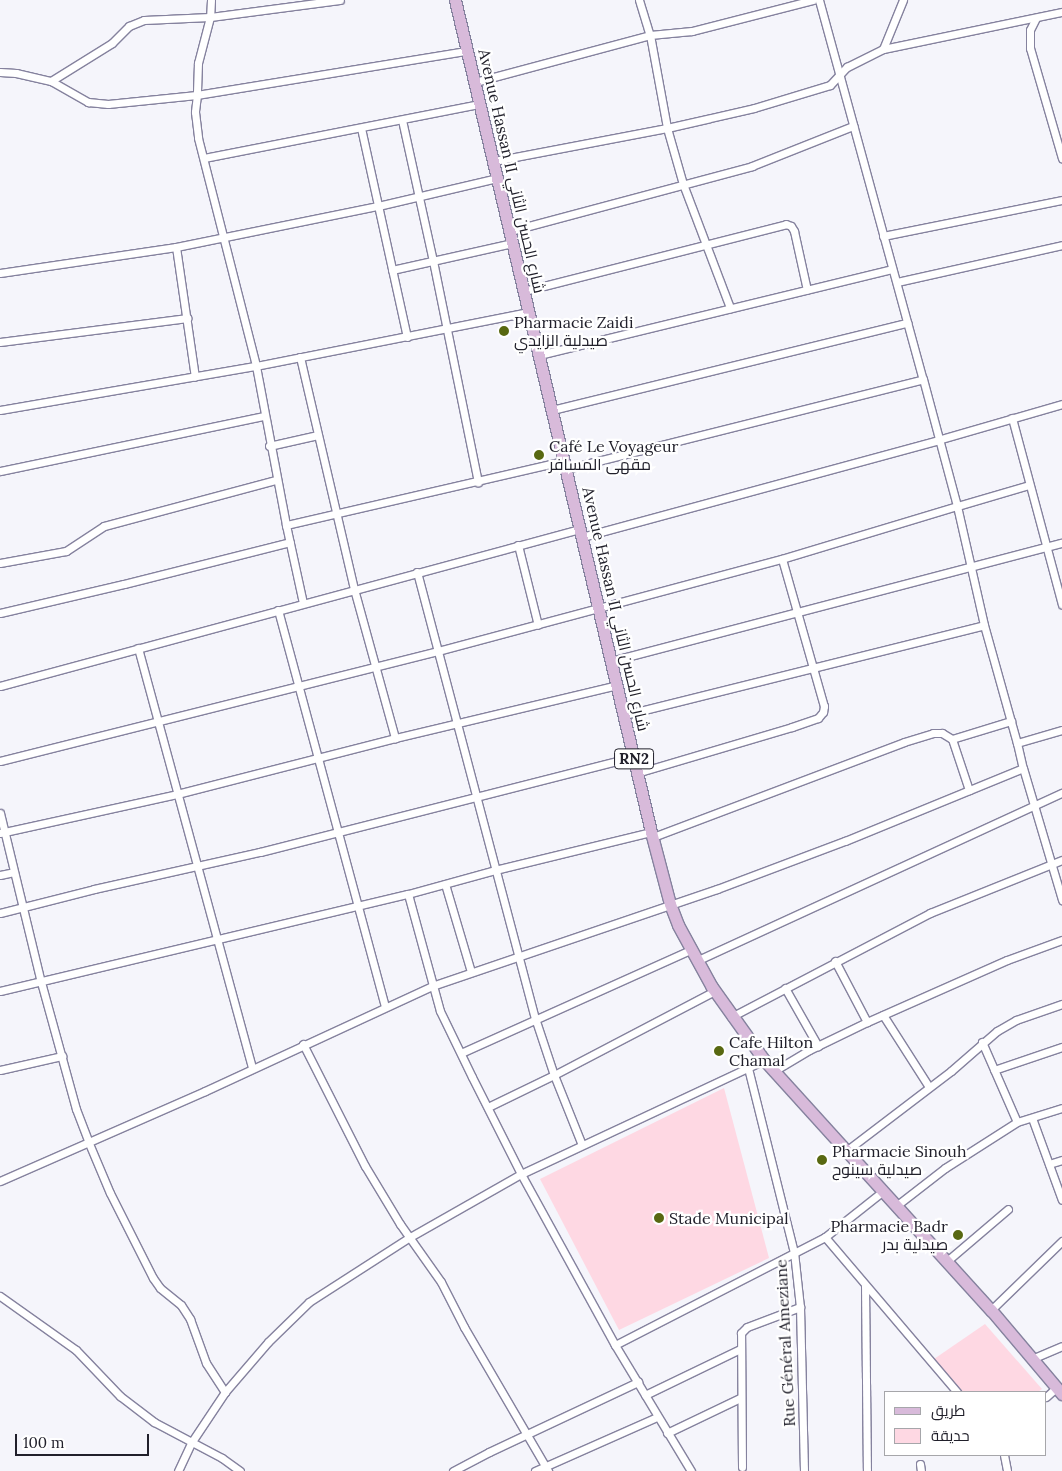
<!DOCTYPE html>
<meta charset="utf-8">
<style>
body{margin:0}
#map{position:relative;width:1062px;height:1471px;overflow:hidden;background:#f5f5fb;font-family:Lora,Cairo,serif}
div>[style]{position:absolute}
.green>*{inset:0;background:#fed8e3}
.roads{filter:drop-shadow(1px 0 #85829e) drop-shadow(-1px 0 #85829e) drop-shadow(0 1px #85829e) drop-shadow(0 -1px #85829e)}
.street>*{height:7px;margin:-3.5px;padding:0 3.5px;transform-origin:3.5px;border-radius:3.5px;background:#fff}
.primary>*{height:11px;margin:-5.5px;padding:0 5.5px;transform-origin:5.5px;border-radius:5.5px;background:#d8bada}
.dots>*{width:14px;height:14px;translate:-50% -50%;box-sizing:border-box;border:2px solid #fff;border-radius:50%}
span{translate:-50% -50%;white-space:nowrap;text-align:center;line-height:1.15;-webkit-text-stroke:4.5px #fff;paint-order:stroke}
.shield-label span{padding:1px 4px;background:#fff;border:1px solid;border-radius:4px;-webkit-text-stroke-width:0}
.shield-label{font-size:15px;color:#21202b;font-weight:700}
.street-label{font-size:16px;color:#21202b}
.poi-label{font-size:16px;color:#21202b}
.left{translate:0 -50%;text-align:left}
.right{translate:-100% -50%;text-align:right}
.legend{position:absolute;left:884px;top:1391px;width:162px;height:65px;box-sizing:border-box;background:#fff;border:1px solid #a6a6aa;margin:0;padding:6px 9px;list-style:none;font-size:15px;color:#21202b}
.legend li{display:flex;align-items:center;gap:10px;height:25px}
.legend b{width:25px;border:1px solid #a6a6aa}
.scale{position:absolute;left:15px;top:1434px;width:134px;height:22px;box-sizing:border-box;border:2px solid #21202b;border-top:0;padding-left:6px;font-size:15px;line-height:18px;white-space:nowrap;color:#21202b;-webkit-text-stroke:4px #fff;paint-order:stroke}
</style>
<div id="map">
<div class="green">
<div style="clip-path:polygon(724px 1088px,769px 1258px,619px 1330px,540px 1179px)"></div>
<div style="clip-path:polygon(985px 1324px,1042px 1389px,1038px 1392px,963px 1392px,934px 1359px)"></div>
</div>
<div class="roads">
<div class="street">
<div style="left:211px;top:0;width:17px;rotate:93deg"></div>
<div style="left:210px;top:17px;width:48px;rotate:104.6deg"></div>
<div style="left:198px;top:63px;width:32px;rotate:92deg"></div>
<div style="left:197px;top:95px;width:274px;rotate:-9.3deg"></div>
<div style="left:639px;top:0;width:37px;rotate:73deg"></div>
<div style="left:650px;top:35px;width:95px;rotate:79.6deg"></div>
<div style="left:667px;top:128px;width:58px;rotate:74.1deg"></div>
<div style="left:683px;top:184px;width:133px;rotate:69.2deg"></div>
<div style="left:819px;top:0;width:393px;rotate:74.7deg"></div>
<div style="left:1036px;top:18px;width:13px;rotate:117deg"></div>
<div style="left:1030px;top:30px;width:18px;rotate:90deg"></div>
<div style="left:1030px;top:48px;width:115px;rotate:73.8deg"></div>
<div style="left:883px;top:49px;width:53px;rotate:-67.8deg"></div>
<div style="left:0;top:72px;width:16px;rotate:4deg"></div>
<div style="left:16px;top:73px;width:36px;rotate:13deg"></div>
<div style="left:51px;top:81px;width:43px;rotate:29.6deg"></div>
<div style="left:88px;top:102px;width:20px;rotate:6deg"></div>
<div style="left:108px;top:104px;width:89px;rotate:-5.8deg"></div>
<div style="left:197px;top:95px;width:17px;rotate:97deg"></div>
<div style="left:195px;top:112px;width:26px;rotate:83deg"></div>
<div style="left:198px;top:138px;width:235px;rotate:75.7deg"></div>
<div style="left:256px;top:366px;width:162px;rotate:79.3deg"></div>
<div style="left:286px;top:525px;width:285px;rotate:-13deg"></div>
<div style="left:51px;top:81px;width:72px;rotate:-31.9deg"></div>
<div style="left:112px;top:43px;width:24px;rotate:-45deg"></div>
<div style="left:129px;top:26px;width:16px;rotate:-22deg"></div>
<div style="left:144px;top:20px;width:66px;rotate:-2.6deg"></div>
<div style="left:210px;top:17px;width:131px;rotate:-7.5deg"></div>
<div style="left:475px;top:82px;width:181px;rotate:-15deg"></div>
<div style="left:650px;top:35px;width:42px;rotate:-5.4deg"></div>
<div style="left:692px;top:31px;width:125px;rotate:-14.4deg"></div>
<div style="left:402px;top:120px;width:144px;rotate:77.6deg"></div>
<div style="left:433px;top:261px;width:226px;rotate:78.5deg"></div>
<div style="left:361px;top:128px;width:214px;rotate:77.6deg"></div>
<div style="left:204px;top:158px;width:281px;rotate:-11.1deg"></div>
<div style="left:494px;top:161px;width:176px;rotate:-10.8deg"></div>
<div style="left:667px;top:128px;width:89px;rotate:-12.9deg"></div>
<div style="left:754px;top:108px;width:79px;rotate:-16.8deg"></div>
<div style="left:830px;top:85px;width:25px;rotate:-47deg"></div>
<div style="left:847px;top:67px;width:40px;rotate:-26.6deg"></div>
<div style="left:883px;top:49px;width:183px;rotate:-11.7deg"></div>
<div style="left:510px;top:231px;width:251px;rotate:-15deg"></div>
<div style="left:752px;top:166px;width:109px;rotate:-21.6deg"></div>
<div style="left:883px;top:236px;width:183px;rotate:-11.4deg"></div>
<div style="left:176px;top:247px;width:131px;rotate:81.7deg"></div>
<div style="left:392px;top:270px;width:124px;rotate:-12.6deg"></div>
<div style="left:0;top:273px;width:178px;rotate:-8.4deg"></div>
<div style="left:176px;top:247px;width:206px;rotate:-11.5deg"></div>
<div style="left:378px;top:206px;width:122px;rotate:-13.2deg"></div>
<div style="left:897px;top:282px;width:169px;rotate:-12.6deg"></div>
<div style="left:524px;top:291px;width:270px;rotate:-14.3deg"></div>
<div style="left:786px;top:224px;width:5px;rotate:22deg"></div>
<div style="left:791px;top:226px;width:6px;rotate:59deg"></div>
<div style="left:794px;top:231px;width:60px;rotate:77.6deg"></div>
<div style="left:0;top:342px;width:189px;rotate:-7.3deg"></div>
<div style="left:539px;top:355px;width:363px;rotate:-13.7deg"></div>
<div style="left:300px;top:357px;width:238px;rotate:76.9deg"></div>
<div style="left:354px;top:589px;width:155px;rotate:74.6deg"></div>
<div style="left:0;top:410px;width:260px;rotate:-9.8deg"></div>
<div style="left:256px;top:366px;width:277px;rotate:-11.2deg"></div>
<div style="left:552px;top:410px;width:366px;rotate:-13.8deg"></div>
<div style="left:1012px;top:418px;width:193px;rotate:75deg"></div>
<div style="left:269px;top:446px;width:50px;rotate:-12.7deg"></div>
<div style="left:566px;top:469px;width:368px;rotate:-14.1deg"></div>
<div style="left:923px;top:379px;width:131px;rotate:75deg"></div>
<div style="left:957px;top:506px;width:183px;rotate:163.2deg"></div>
<div style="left:0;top:471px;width:270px;rotate:-11.8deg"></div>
<div style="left:1029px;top:485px;width:75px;rotate:163.7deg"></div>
<div style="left:957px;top:506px;width:122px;rotate:77.2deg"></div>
<div style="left:984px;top:625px;width:123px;rotate:74.4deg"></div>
<div style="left:1017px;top:743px;width:47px;rotate:-16.1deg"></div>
<div style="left:286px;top:525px;width:80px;rotate:77.7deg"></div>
<div style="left:582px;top:537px;width:369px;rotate:-15.2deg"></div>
<div style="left:938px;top:440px;width:129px;rotate:-16.2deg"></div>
<div style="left:518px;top:545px;width:82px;rotate:76deg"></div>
<div style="left:0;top:563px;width:67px;rotate:-10.3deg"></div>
<div style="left:66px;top:551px;width:45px;rotate:-33.3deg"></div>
<div style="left:104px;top:526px;width:178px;rotate:-15deg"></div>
<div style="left:417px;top:572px;width:465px;rotate:75.2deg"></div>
<div style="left:536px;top:1021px;width:57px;rotate:71.6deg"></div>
<div style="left:554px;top:1075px;width:75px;rotate:68.2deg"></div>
<div style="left:278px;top:610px;width:410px;rotate:74.9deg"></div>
<div style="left:0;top:613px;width:127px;rotate:-13.2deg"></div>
<div style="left:124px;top:584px;width:171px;rotate:-14.2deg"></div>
<div style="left:138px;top:648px;width:434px;rotate:74.8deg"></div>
<div style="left:611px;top:661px;width:466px;rotate:-14.7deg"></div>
<div style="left:0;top:686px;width:601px;rotate:-15.15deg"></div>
<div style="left:624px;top:715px;width:371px;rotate:-14deg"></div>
<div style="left:952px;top:739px;width:62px;rotate:-17deg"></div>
<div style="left:1017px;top:743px;width:26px;rotate:77deg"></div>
<div style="left:0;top:761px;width:452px;rotate:-14.1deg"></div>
<div style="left:438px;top:651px;width:356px;rotate:-15deg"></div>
<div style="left:782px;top:559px;width:153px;rotate:74.1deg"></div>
<div style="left:824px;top:706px;width:6px;rotate:99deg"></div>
<div style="left:823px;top:712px;width:8px;rotate:130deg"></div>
<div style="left:818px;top:718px;width:28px;rotate:161deg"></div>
<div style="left:792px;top:727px;width:162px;rotate:163.5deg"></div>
<div style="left:0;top:813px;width:174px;rotate:76.4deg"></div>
<div style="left:41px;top:982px;width:132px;rotate:74.6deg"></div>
<div style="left:76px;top:1109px;width:34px;rotate:69deg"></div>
<div style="left:88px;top:1141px;width:56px;rotate:67.1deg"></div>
<div style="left:110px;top:1193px;width:95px;rotate:63.2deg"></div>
<div style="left:153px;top:1278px;width:12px;rotate:55deg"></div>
<div style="left:160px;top:1288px;width:27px;rotate:39deg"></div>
<div style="left:181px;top:1305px;width:17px;rotate:57deg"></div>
<div style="left:190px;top:1319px;width:47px;rotate:70deg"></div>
<div style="left:206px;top:1363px;width:35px;rotate:57deg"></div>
<div style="left:0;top:833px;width:181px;rotate:-12.4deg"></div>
<div style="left:177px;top:794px;width:225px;rotate:-14.4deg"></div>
<div style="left:395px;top:738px;width:228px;rotate:-13.4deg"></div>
<div style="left:653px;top:837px;width:268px;rotate:-20.7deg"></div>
<div style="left:904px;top:742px;width:30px;rotate:-17deg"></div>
<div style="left:933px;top:733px;width:9px"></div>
<div style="left:942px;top:733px;width:12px;rotate:31deg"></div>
<div style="left:952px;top:739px;width:54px;rotate:71.6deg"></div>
<div style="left:0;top:875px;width:14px;rotate:-12deg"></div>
<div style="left:445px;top:884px;width:92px;rotate:73.5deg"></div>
<div style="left:408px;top:894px;width:121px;rotate:74.7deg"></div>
<div style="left:440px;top:1011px;width:73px;rotate:64.1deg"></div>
<div style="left:472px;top:1077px;width:109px;rotate:63.2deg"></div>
<div style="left:521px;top:1174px;width:195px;rotate:61.2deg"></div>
<div style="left:615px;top:1345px;width:147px;rotate:58.9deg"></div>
<div style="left:0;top:913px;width:97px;rotate:-14.3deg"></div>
<div style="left:94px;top:889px;width:170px;rotate:-12.6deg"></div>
<div style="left:260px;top:852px;width:386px;rotate:-14.3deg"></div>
<div style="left:696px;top:961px;width:403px;rotate:-24.7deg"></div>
<div style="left:835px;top:961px;width:69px;rotate:62.3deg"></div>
<div style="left:785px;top:988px;width:67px;rotate:60.4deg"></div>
<div style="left:0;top:991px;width:419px;rotate:-13.4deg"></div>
<div style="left:408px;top:894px;width:90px;rotate:-15.4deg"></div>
<div style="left:495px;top:870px;width:161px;rotate:-13.7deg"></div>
<div style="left:883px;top:1015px;width:85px;rotate:57.4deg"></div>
<div style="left:731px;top:1017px;width:225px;rotate:-27.6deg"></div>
<div style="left:930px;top:913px;width:142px;rotate:-21.9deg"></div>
<div style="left:982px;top:1042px;width:87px;rotate:66.4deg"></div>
<div style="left:303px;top:1044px;width:137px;rotate:63.1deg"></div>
<div style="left:365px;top:1166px;width:68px;rotate:58.9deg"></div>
<div style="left:400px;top:1224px;width:71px;rotate:54.7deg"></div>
<div style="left:441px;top:1282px;width:51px;rotate:62.9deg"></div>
<div style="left:464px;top:1327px;width:167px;rotate:59.7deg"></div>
<div style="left:461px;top:1053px;width:251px;rotate:-24.2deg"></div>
<div style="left:748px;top:1068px;width:190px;rotate:76deg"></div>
<div style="left:794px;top:1252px;width:55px;rotate:83.8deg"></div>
<div style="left:800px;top:1307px;width:164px;rotate:88.6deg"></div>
<div style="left:0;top:1070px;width:64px;rotate:-12.7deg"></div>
<div style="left:994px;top:1070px;width:72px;rotate:-18.7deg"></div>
<div style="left:774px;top:1071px;width:41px;rotate:-31deg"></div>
<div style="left:809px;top:1050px;width:64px;rotate:-25.8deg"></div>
<div style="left:867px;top:1022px;width:153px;rotate:-23.9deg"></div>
<div style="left:1007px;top:960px;width:59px;rotate:-20deg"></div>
<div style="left:488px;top:1107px;width:73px;rotate:-25.9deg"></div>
<div style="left:554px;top:1075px;width:182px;rotate:-27.6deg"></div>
<div style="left:1032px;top:1118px;width:87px;rotate:69.9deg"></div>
<div style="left:846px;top:1151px;width:132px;rotate:-37.3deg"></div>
<div style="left:951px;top:1071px;width:61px;rotate:-41deg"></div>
<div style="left:997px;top:1031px;width:22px;rotate:-30deg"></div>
<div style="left:1016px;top:1020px;width:49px;rotate:-19.2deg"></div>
<div style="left:1049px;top:1164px;width:14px;rotate:-17deg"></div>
<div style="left:0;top:1181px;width:224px;rotate:-23.7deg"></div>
<div style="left:205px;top:1091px;width:250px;rotate:-24.8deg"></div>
<div style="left:432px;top:986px;width:301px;rotate:-18.8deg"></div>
<div style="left:717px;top:889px;width:137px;rotate:-20.6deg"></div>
<div style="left:845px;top:841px;width:192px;rotate:-22.3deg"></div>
<div style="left:1023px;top:768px;width:138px;rotate:73.5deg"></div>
<div style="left:896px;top:1206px;width:62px;rotate:-37.8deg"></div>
<div style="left:945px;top:1168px;width:85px;rotate:-32.6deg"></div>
<div style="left:1017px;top:1122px;width:47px;rotate:-17.3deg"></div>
<div style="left:825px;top:1237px;width:204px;rotate:49.6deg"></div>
<div style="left:947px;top:1261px;width:80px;rotate:-40.4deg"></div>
<div style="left:865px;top:1285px;width:186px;rotate:89.4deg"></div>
<div style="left:0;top:1296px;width:93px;rotate:35.4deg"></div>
<div style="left:76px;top:1350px;width:64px;rotate:46.3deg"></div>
<div style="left:120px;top:1396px;width:43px;rotate:37.4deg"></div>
<div style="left:154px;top:1422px;width:77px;rotate:27.9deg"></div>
<div style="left:222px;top:1458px;width:22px;rotate:36deg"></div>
<div style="left:991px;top:1310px;width:99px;rotate:-44.2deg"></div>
<div style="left:615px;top:1345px;width:236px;rotate:-27.2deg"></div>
<div style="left:825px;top:1237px;width:73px;rotate:-38.3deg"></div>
<div style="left:1034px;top:1358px;width:30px;rotate:-23deg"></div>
<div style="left:645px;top:1395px;width:106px;rotate:-25.8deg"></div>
<div style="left:1046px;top:1397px;width:15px;rotate:-42deg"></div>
<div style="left:667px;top:1433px;width:81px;rotate:-25.6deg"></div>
<div style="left:1004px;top:1455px;width:16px;rotate:79deg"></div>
<div style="left:920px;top:1464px;width:7px;rotate:82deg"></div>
<div style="left:742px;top:1467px;width:134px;rotate:-90.4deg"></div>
<div style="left:741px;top:1333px;width:8px;rotate:-45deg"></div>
<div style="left:747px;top:1327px;width:57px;rotate:-20.7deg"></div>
<div style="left:178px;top:1471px;width:31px;rotate:-65deg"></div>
<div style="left:191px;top:1443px;width:61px;rotate:-56.3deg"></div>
<div style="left:225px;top:1392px;width:66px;rotate:-49.3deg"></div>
<div style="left:268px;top:1342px;width:57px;rotate:-44.3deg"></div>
<div style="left:309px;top:1302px;width:120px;rotate:-32.8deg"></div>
<div style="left:410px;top:1237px;width:128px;rotate:-29.6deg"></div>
<div style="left:521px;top:1174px;width:268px;rotate:-25.1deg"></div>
<div style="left:453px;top:1471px;width:41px;rotate:-27.8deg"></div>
<div style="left:489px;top:1452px;width:165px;rotate:-25.2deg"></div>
<div style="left:535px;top:1471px;width:133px;rotate:-23.9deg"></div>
</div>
<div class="primary">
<div style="left:455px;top:0;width:855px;rotate:76.74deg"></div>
<div style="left:651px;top:832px;width:74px;rotate:75.2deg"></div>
<div style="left:670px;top:904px;width:22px;rotate:69deg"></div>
<div style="left:678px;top:925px;width:71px;rotate:61.3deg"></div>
<div style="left:712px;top:987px;width:90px;rotate:54.5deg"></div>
<div style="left:764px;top:1060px;width:338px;rotate:47.8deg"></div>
<div style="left:991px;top:1310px;width:110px;rotate:49.8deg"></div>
</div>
</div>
<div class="dots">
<div style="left:504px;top:331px;background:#586811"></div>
<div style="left:539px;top:455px;background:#586811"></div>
<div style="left:719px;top:1051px;background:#586811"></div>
<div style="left:822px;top:1160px;background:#586811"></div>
<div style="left:659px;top:1218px;background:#586811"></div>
<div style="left:958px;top:1235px;background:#586811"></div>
</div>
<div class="shield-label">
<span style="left:634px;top:759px">RN2</span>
</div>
<div class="street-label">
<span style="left:512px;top:171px;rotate:77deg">Avenue Hassan II شارع الحسن الثاني</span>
<span style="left:616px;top:609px;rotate:77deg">Avenue Hassan II شارع الحسن الثاني</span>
<span style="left:785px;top:1343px;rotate:-93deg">Rue Général Ameziane</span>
</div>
<div class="poi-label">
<span class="left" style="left:514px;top:331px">Pharmacie Zaidi<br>صيدلية الزايدي</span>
<span class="left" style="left:549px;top:455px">Café Le Voyageur<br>مقهى المسافر</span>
<span class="left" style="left:729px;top:1051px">Cafe Hilton<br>Chamal</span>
<span class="left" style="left:832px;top:1160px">Pharmacie Sinouh<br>صيدلية سينوح</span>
<span class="left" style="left:669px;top:1218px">Stade Municipal</span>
<span class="right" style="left:948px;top:1235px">Pharmacie Badr<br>صيدلية بدر</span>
</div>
<ul class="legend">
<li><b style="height:6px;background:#d8bada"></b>طريق</li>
<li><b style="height:14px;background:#fed8e3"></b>حديقة</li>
</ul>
<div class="scale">100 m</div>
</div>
